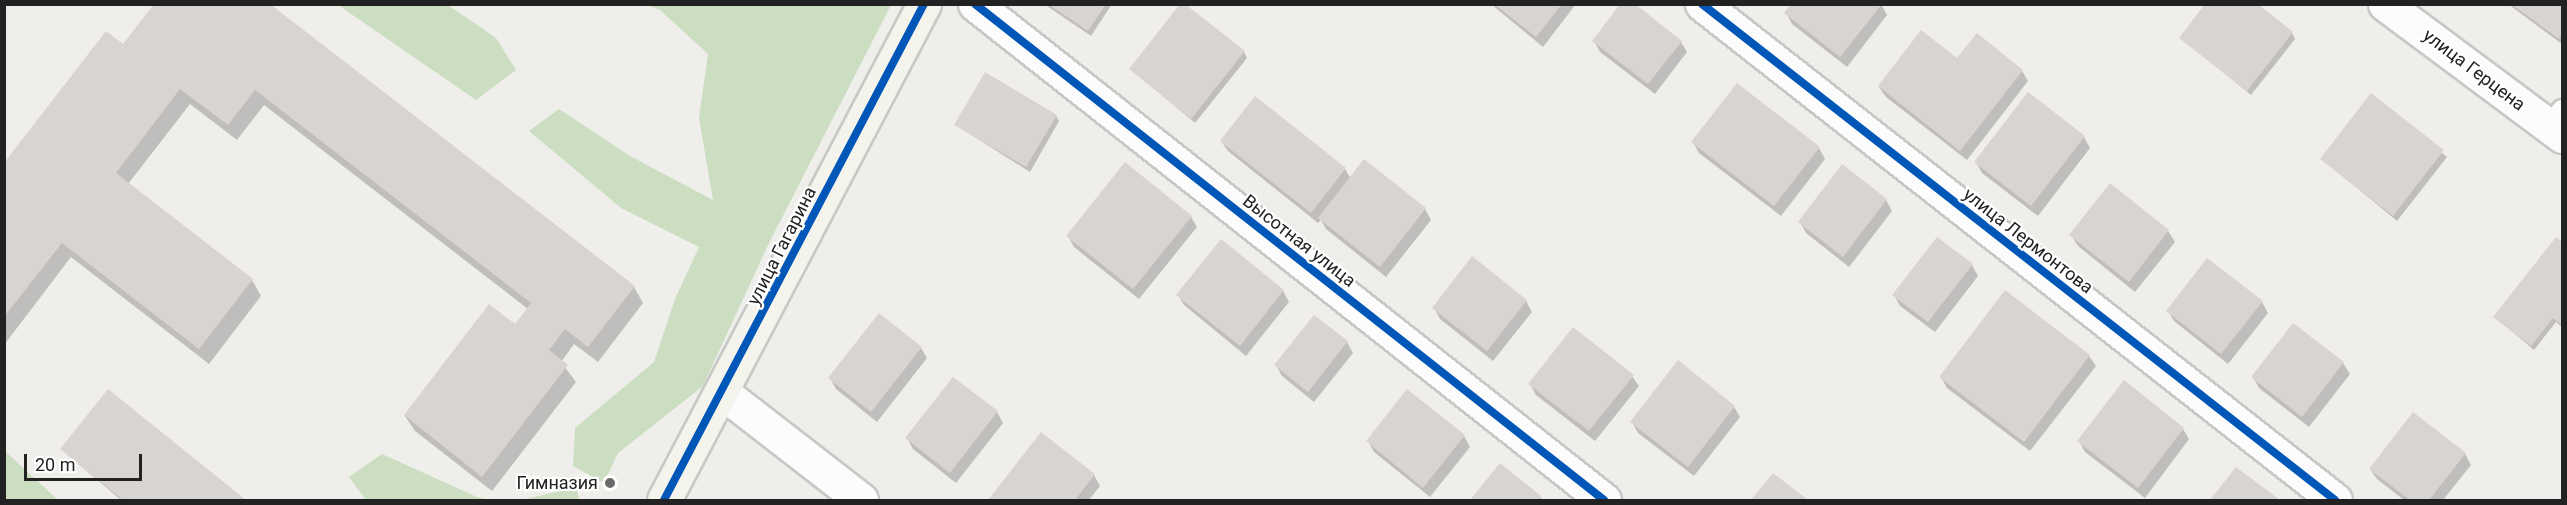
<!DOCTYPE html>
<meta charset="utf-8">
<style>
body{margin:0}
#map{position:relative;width:2567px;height:505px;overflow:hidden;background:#f0eeeb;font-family:Roboto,sans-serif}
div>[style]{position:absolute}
.forest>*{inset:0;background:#cbdec1}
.shadow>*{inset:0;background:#0003}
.building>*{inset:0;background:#d7d4d2}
.roads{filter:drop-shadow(2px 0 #c9c8c7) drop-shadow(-2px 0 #c9c8c7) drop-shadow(0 2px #c9c8c7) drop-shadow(0 -2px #c9c8c7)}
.lane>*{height:21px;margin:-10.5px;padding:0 10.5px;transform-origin:10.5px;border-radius:10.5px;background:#fdfcfc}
.street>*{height:33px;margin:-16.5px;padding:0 16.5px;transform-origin:16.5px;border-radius:16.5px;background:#fdfcfc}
.secondary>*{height:33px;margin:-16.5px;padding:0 16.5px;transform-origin:16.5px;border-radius:16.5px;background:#f4f4ed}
.cycleway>*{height:8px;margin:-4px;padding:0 4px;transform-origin:4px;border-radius:4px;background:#0057b8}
.dots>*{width:16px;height:16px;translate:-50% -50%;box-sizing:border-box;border:3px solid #fff;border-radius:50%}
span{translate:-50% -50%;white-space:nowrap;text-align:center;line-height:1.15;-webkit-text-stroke:4.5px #fff;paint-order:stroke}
.street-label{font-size:18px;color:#222}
.poi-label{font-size:18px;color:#222}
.right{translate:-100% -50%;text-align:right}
.frame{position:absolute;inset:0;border:6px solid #222;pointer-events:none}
.scale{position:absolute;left:24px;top:454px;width:118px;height:27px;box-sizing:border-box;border:3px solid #222;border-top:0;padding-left:8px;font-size:18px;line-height:21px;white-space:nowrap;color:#222;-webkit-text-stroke:4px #fff;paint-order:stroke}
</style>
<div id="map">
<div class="forest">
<div style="clip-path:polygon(338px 5px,448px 5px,496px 38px,516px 70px,476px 100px)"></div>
<div style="clip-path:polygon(647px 5px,891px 5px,768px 245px,703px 386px,618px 453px,604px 483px,573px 466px,575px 428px,654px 362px,675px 299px,699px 247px,621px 208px,529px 131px,559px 109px,630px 156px,713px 200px,699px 118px,708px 54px,660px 10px)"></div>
<div style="clip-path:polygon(4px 451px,5px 451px,58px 500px,5px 500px)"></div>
<div style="clip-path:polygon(382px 454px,477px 497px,490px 500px,366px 500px,349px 477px)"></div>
<div style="clip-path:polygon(577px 487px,579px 500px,522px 500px)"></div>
</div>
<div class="shadow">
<div style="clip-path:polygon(156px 4px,634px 287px,643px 303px,598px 362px,574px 344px,561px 362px,576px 382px,492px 491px,415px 431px,405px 416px,515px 326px,528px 309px,264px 105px,237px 140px,190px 104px,128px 184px,252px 280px,261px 296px,209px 364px,71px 257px,4px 345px,4px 166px,123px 47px)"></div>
<div style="clip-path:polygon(1044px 4px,1112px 4px,1091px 36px)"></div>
<div style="clip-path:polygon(1491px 4px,1576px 4px,1543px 47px)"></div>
<div style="clip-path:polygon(1881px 4px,1887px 15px,1847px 67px,1792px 24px,1786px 13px)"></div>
<div style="clip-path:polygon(2508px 4px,2562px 4px,2562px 44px)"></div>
<div style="clip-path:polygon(2292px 33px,2295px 39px,2251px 95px,2181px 38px)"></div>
<div style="clip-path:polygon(1594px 41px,1681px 42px,1687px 52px,1655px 94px,1600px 52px)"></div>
<div style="clip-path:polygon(1244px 52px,1247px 58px,1195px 123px,1131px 69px)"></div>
<div style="clip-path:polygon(1957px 60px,2022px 71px,2028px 81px,1967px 160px,1886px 97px,1879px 87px)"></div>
<div style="clip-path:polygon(2029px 94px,2084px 137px,2090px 148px,2038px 216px,1982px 173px,1976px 162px)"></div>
<div style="clip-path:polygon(2371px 95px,2447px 157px,2397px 221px,2322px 159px)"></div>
<div style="clip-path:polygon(1255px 98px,1345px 169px,1351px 179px,1425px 209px,1431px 220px,1386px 277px,1326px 229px,1321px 220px,1318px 223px,1228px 151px,1221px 141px)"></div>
<div style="clip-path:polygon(1056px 116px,1059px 121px,1030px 172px,956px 125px)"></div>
<div style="clip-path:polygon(1693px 142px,1819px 148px,1825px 159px,1781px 216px,1699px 153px)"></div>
<div style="clip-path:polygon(1886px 200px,1892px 211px,1849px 267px,1806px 233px,1800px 222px)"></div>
<div style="clip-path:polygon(1191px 217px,1197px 227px,1139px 299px,1074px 247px,1068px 236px)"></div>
<div style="clip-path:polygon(2168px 231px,2175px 242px,2135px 292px,2078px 246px,2071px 235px)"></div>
<div style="clip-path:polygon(2556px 239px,2562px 244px,2562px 327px,2556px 322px,2534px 350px,2495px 317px)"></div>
<div style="clip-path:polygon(1972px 265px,1978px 276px,1935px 332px,1900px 306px,1894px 295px)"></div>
<div style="clip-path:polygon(1283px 291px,1289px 302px,1246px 356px,1184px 305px,1178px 295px)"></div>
<div style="clip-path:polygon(1526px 301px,1532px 312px,1493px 361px,1440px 319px,1434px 308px)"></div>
<div style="clip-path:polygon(2262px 302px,2268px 313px,2228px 364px,2174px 321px,2168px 311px)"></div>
<div style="clip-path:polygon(2294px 325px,2343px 363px,2350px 374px,2309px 427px,2259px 388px,2253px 377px)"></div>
<div style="clip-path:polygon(1347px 342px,1353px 353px,1314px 402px,1282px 376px,1276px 365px)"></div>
<div style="clip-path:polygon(921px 348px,927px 358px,877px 422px,836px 389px,830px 378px)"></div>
<div style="clip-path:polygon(2089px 356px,2096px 366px,2030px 451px,1947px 388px,1941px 377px)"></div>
<div style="clip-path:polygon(1632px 376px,1639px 386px,1595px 441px,1536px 395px,1530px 384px)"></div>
<div style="clip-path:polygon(109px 392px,243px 500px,121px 500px,62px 450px)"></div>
<div style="clip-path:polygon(1734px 407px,1740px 417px,1694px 476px,1638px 433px,1632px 422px)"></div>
<div style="clip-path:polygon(997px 412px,1003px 423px,956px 483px,913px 449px,907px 438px)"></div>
<div style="clip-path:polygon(2183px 429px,2189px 439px,2145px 498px,2085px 452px,2079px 441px)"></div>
<div style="clip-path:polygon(1041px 434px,1094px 475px,1100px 486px,1089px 500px,990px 500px)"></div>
<div style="clip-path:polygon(1464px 436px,1470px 447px,1430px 497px,1374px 452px,1368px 441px)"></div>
<div style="clip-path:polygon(2465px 454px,2471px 465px,2443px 500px,2404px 500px,2377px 479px,2370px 469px)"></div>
<div style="clip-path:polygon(1500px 465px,1540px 497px,1542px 500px,1472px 500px)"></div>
<div style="clip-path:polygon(2236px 469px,2277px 500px,2212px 500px)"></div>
<div style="clip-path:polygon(1773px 475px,1805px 500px,1753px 500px)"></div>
</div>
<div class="building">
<div style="clip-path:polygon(154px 4px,270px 4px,635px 286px,588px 347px,565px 329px,549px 350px,568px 365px,482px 477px,404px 415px,489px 304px,515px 324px,531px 303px,255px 90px,228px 125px,180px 89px,116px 173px,253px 279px,199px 349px,62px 243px,4px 317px,4px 163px,106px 31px,123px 44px)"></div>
<div style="clip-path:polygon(1048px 4px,1106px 4px,1088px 31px)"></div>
<div style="clip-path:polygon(1180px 4px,1185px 4px,1245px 51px,1191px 119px,1129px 69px)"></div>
<div style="clip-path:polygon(1494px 4px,1562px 4px,1536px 37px)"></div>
<div style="clip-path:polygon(1620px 4px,1635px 4px,1682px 41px,1648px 84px,1592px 41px)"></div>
<div style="clip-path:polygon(1791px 4px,1882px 4px,1840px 57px,1784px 13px)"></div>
<div style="clip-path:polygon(2205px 4px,2258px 4px,2293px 32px,2247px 91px,2179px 38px)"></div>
<div style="clip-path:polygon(2511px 4px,2562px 4px,2562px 34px,2559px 39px)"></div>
<div style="clip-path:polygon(1921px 30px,1957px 58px,1977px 33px,2023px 70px,1960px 151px,1878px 86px)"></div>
<div style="clip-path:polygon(985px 72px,1057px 115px,1026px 167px,954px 125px)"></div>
<div style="clip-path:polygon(1737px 83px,1820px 147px,1774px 206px,1691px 142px)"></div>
<div style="clip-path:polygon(2028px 92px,2085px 136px,2031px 206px,1974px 162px)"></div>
<div style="clip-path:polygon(2371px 93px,2444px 150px,2393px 216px,2320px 159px)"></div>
<div style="clip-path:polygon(1255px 96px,1346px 168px,1311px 213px,1220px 141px)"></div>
<div style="clip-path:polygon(1364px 159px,1426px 208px,1380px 267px,1318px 218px)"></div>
<div style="clip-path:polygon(1125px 162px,1192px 216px,1133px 289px,1066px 236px)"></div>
<div style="clip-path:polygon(1842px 164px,1887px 199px,1843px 257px,1798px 222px)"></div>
<div style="clip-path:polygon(2110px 183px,2169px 230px,2129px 282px,2069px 235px)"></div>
<div style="clip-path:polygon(1937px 237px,1973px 264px,1928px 322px,1892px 295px)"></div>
<div style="clip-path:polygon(2556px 237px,2562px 242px,2562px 325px,2553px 318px,2531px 346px,2493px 317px)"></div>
<div style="clip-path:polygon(1221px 239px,1284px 290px,1240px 346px,1176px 295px)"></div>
<div style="clip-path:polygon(1472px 256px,1527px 300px,1487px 351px,1432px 308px)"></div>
<div style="clip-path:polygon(2207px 258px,2263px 301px,2221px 354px,2166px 311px)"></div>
<div style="clip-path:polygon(2005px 290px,2090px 355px,2024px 442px,1939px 377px)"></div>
<div style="clip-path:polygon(879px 313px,922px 347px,871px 412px,828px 378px)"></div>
<div style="clip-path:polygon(1314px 315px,1348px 341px,1308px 392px,1274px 365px)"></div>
<div style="clip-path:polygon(2293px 323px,2344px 362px,2302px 417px,2251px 377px)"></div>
<div style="clip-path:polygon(1573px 327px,1634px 375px,1589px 431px,1528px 384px)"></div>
<div style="clip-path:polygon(1678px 360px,1735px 406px,1688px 467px,1630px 422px)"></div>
<div style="clip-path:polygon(953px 377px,998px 411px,950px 473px,905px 438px)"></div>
<div style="clip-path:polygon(2124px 380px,2184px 428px,2138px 488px,2077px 441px)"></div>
<div style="clip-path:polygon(108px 389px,246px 500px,123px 500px,60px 449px)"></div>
<div style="clip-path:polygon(1407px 389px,1465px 435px,1423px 488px,1366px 441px)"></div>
<div style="clip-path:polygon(2413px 412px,2466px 453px,2429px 500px,2410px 500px,2369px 469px)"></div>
<div style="clip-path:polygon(1041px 432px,1095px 474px,1075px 500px,988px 500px)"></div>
<div style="clip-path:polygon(1500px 463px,1541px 496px,1538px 500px,1470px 500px)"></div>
<div style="clip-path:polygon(2236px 467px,2280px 500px,2210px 500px)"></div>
<div style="clip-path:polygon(1773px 473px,1808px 500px,1751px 500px)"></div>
</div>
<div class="roads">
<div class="lane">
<div style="left:2550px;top:127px;width:21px;rotate:-55deg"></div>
</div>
<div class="street">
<div style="left:975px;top:4px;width:801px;rotate:38.26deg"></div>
<div style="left:1702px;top:4px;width:804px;rotate:38.08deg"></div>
<div style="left:2385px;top:4px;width:221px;rotate:36.7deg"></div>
<div style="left:722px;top:392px;width:176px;rotate:37.8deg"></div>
</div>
<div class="secondary">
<div style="left:664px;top:500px;width:560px;rotate:-62.34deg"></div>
</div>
</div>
<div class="cycleway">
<div style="left:975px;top:4px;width:801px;rotate:38.26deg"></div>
<div style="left:1702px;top:4px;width:804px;rotate:38.08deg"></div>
<div style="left:664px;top:500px;width:560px;rotate:-62.34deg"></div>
</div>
<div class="dots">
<div style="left:610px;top:483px;background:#6a6968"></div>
</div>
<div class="street-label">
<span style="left:2474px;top:70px;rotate:37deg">улица Герцена</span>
<span style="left:1299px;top:241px;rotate:38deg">Высотная улица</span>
<span style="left:2028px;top:241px;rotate:38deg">улица Лермонтова</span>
<span style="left:782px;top:246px;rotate:-63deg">улица Гагарина</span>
</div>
<div class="poi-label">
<span class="right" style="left:598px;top:483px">Гимназия</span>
</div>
<div class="frame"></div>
<div class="scale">20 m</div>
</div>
